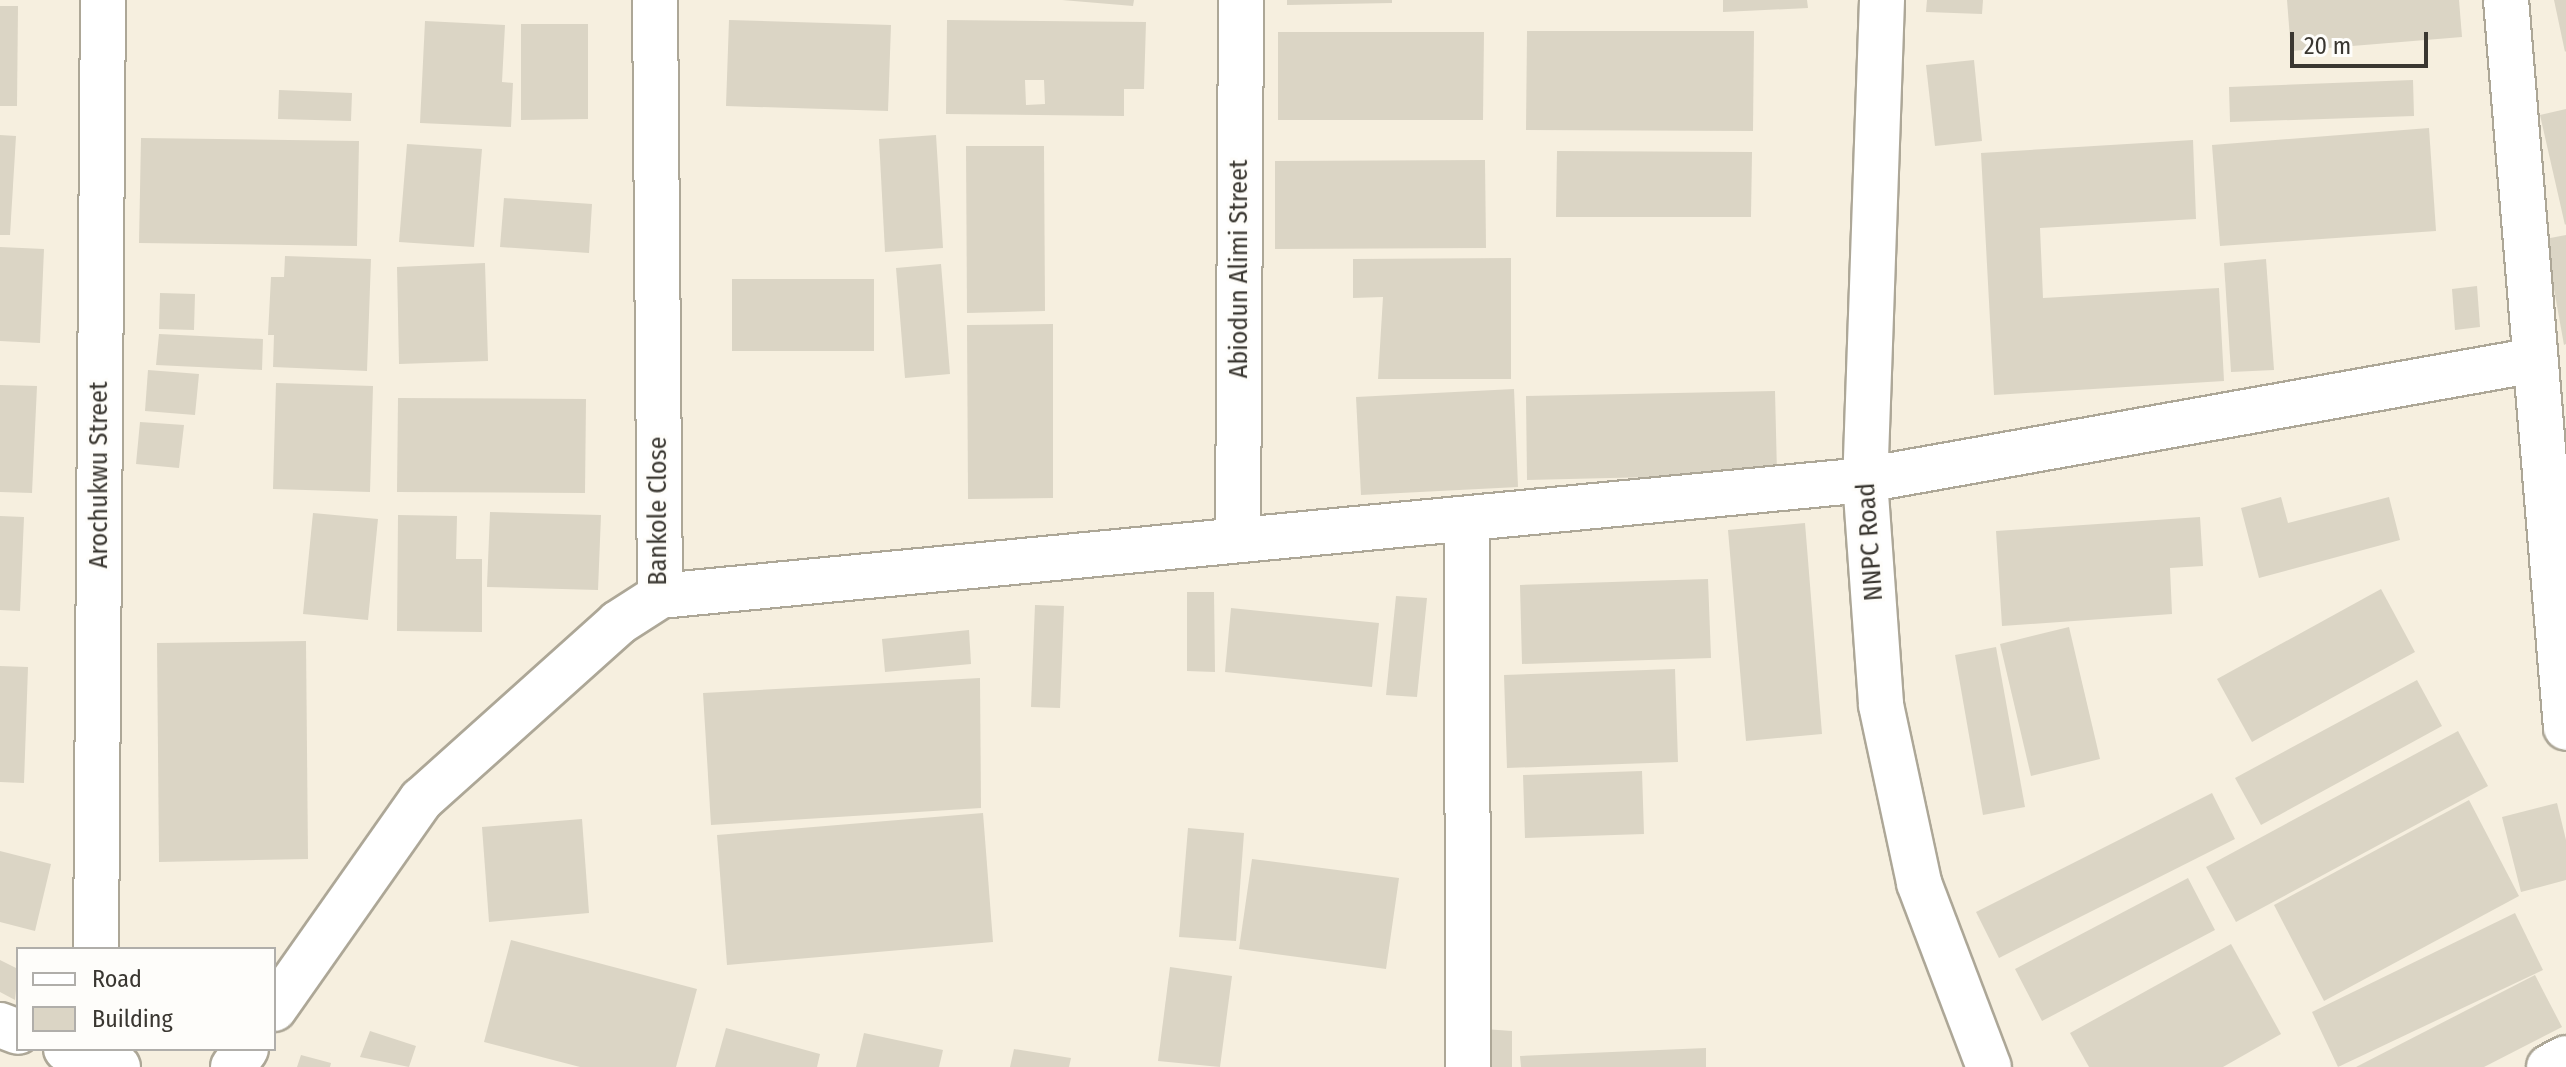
<!DOCTYPE html>
<style>
body{margin:0}
#map{position:relative;width:2566px;height:1067px;overflow:hidden;background:#f6efdf;font-family:"Fira Sans Condensed",sans-serif}
div>[style]{position:absolute}
.building>*{inset:0;background:#dbd5c5}
.roads{filter:drop-shadow(2px 0 #ada797) drop-shadow(-2px 0 #ada797) drop-shadow(0 2px #ada797) drop-shadow(0 -2px #ada797)}
.street>*{height:44px;margin:-22px;padding:0 22px;transform-origin:22px;border-radius:22px;background:#fff}
.secondary>*{height:44px;margin:-22px;padding:0 22px;transform-origin:22px;border-radius:22px;background:#fff}
span{translate:-50% -50%;white-space:nowrap;text-align:center;line-height:1.15;-webkit-text-stroke:6px #fefdfa;paint-order:stroke}
.street-label{font-size:26px;color:#3a3731}
.legend{position:absolute;left:16px;top:947px;width:260px;height:104px;box-sizing:border-box;background:#fefdfa;border:2px solid #b0aeaa;margin:0;padding:10px 14px;list-style:none;font-size:24px;color:#3a3731}
.legend li{display:flex;align-items:center;gap:16px;height:40px}
.legend b{width:40px;border:2px solid #b0aeaa}
.scale{position:absolute;left:2290px;top:32px;width:138px;height:36px;box-sizing:border-box;border:4px solid #3a3731;border-top:0;padding-left:10px;font-size:24px;line-height:28px;white-space:nowrap;color:#3a3731;-webkit-text-stroke:6px #fefdfa;paint-order:stroke}
</style>
<div id="map">
<div class="building">
<div style="clip-path:polygon(1062px 0,1134px 0,1133px 6px)"></div>
<div style="clip-path:polygon(1287px 0,1392px 0,1392px 3px,1287px 5px)"></div>
<div style="clip-path:polygon(1723px 0,1807px 0,1808px 8px,1723px 12px)"></div>
<div style="clip-path:polygon(1927px 0,1983px 0,1982px 14px,1926px 12px)"></div>
<div style="clip-path:polygon(2287px 0,2459px 0,2462px 37px,2291px 51px)"></div>
<div style="clip-path:polygon(2554px 0,2566px 0,2566px 51px,2565px 52px)"></div>
<div style="clip-path:polygon(0 6px,18px 6px,17px 106px,0 106px)"></div>
<div style="clip-path:polygon(729px 20px,891px 25px,888px 111px,726px 106px)"></div>
<div style="clip-path:polygon(evenodd,947px 20px,1146px 22px,1144px 89px,1124px 89px,1124px 116px,946px 114px,947px 20px,1025px 80px,1044px 80px,1045px 104px,1026px 105px,1025px 80px)"></div>
<div style="clip-path:polygon(425px 21px,505px 25px,502px 82px,513px 83px,511px 127px,420px 123px)"></div>
<div style="clip-path:polygon(521px 24px,588px 24px,588px 119px,521px 120px)"></div>
<div style="clip-path:polygon(1527px 31px,1754px 31px,1753px 131px,1526px 130px)"></div>
<div style="clip-path:polygon(1278px 32px,1484px 32px,1483px 120px,1278px 120px)"></div>
<div style="clip-path:polygon(1974px 60px,1982px 141px,1935px 146px,1926px 65px)"></div>
<div style="clip-path:polygon(2413px 80px,2414px 116px,2230px 122px,2229px 87px)"></div>
<div style="clip-path:polygon(279px 90px,352px 93px,351px 121px,278px 119px)"></div>
<div style="clip-path:polygon(2566px 109px,2566px 224px,2565px 225px,2540px 115px)"></div>
<div style="clip-path:polygon(2429px 128px,2436px 231px,2220px 246px,2212px 145px)"></div>
<div style="clip-path:polygon(0 135px,16px 136px,10px 235px,0 235px)"></div>
<div style="clip-path:polygon(936px 135px,943px 248px,885px 252px,879px 139px)"></div>
<div style="clip-path:polygon(141px 138px,359px 141px,357px 246px,139px 243px)"></div>
<div style="clip-path:polygon(2193px 140px,2196px 219px,2040px 228px,2043px 298px,2219px 288px,2224px 381px,1994px 395px,1981px 153px)"></div>
<div style="clip-path:polygon(407px 144px,482px 149px,474px 247px,399px 242px)"></div>
<div style="clip-path:polygon(966px 146px,1044px 146px,1045px 311px,967px 313px)"></div>
<div style="clip-path:polygon(1557px 151px,1752px 152px,1751px 217px,1556px 217px)"></div>
<div style="clip-path:polygon(1485px 160px,1486px 248px,1275px 249px,1275px 161px)"></div>
<div style="clip-path:polygon(504px 198px,592px 204px,589px 253px,500px 247px)"></div>
<div style="clip-path:polygon(2566px 235px,2566px 344px,2564px 345px,2545px 239px)"></div>
<div style="clip-path:polygon(0 247px,44px 249px,40px 343px,0 341px)"></div>
<div style="clip-path:polygon(285px 256px,371px 259px,367px 371px,273px 367px,274px 335px,268px 335px,271px 277px,284px 277px)"></div>
<div style="clip-path:polygon(1511px 258px,1511px 379px,1378px 379px,1383px 297px,1353px 298px,1353px 259px)"></div>
<div style="clip-path:polygon(2266px 259px,2274px 370px,2231px 372px,2224px 263px)"></div>
<div style="clip-path:polygon(485px 263px,488px 361px,399px 364px,397px 267px)"></div>
<div style="clip-path:polygon(941px 264px,950px 374px,905px 378px,896px 268px)"></div>
<div style="clip-path:polygon(732px 279px,874px 279px,874px 351px,732px 351px)"></div>
<div style="clip-path:polygon(2477px 286px,2480px 327px,2455px 330px,2452px 289px)"></div>
<div style="clip-path:polygon(160px 293px,195px 294px,194px 330px,159px 329px)"></div>
<div style="clip-path:polygon(1053px 324px,1053px 498px,968px 499px,967px 325px)"></div>
<div style="clip-path:polygon(159px 334px,263px 339px,262px 370px,156px 365px)"></div>
<div style="clip-path:polygon(148px 370px,199px 374px,195px 415px,145px 411px)"></div>
<div style="clip-path:polygon(276px 383px,373px 386px,370px 492px,273px 489px)"></div>
<div style="clip-path:polygon(0 385px,37px 386px,32px 493px,0 492px)"></div>
<div style="clip-path:polygon(1514px 389px,1518px 487px,1361px 495px,1356px 397px)"></div>
<div style="clip-path:polygon(1775px 391px,1777px 474px,1527px 480px,1526px 396px)"></div>
<div style="clip-path:polygon(398px 398px,586px 399px,585px 493px,397px 492px)"></div>
<div style="clip-path:polygon(140px 422px,184px 425px,179px 468px,136px 464px)"></div>
<div style="clip-path:polygon(2281px 497px,2288px 523px,2389px 497px,2400px 540px,2259px 578px,2241px 508px)"></div>
<div style="clip-path:polygon(490px 512px,601px 515px,598px 590px,487px 587px)"></div>
<div style="clip-path:polygon(313px 513px,378px 519px,368px 620px,303px 614px)"></div>
<div style="clip-path:polygon(398px 515px,457px 516px,456px 559px,482px 559px,482px 632px,397px 631px)"></div>
<div style="clip-path:polygon(0 516px,24px 517px,20px 611px,0 610px)"></div>
<div style="clip-path:polygon(2200px 517px,2203px 566px,2170px 568px,2172px 614px,2002px 626px,1996px 531px)"></div>
<div style="clip-path:polygon(1805px 523px,1822px 734px,1746px 741px,1728px 530px)"></div>
<div style="clip-path:polygon(1708px 579px,1711px 658px,1522px 664px,1520px 585px)"></div>
<div style="clip-path:polygon(2381px 589px,2415px 652px,2252px 742px,2217px 679px)"></div>
<div style="clip-path:polygon(1187px 592px,1214px 592px,1215px 672px,1187px 671px)"></div>
<div style="clip-path:polygon(1396px 596px,1427px 598px,1417px 697px,1386px 695px)"></div>
<div style="clip-path:polygon(1035px 605px,1064px 606px,1060px 708px,1031px 707px)"></div>
<div style="clip-path:polygon(1231px 608px,1379px 623px,1372px 687px,1225px 672px)"></div>
<div style="clip-path:polygon(2069px 627px,2100px 759px,2031px 776px,2000px 644px)"></div>
<div style="clip-path:polygon(969px 630px,971px 664px,885px 672px,882px 639px)"></div>
<div style="clip-path:polygon(306px 641px,308px 859px,159px 862px,157px 643px)"></div>
<div style="clip-path:polygon(1996px 647px,2025px 807px,1983px 815px,1955px 655px)"></div>
<div style="clip-path:polygon(0 666px,28px 667px,24px 783px,0 782px)"></div>
<div style="clip-path:polygon(1675px 669px,1678px 762px,1507px 768px,1504px 675px)"></div>
<div style="clip-path:polygon(980px 678px,981px 808px,711px 825px,703px 693px)"></div>
<div style="clip-path:polygon(2417px 680px,2442px 726px,2261px 825px,2235px 778px)"></div>
<div style="clip-path:polygon(2458px 731px,2488px 786px,2236px 922px,2206px 867px)"></div>
<div style="clip-path:polygon(1642px 771px,1644px 834px,1525px 838px,1523px 775px)"></div>
<div style="clip-path:polygon(2212px 793px,2235px 839px,1999px 958px,1976px 912px)"></div>
<div style="clip-path:polygon(2469px 800px,2519px 896px,2324px 1001px,2274px 905px)"></div>
<div style="clip-path:polygon(2557px 803px,2566px 840px,2566px 880px,2521px 892px,2502px 817px)"></div>
<div style="clip-path:polygon(983px 813px,993px 942px,727px 965px,717px 835px)"></div>
<div style="clip-path:polygon(582px 819px,589px 913px,489px 922px,482px 827px)"></div>
<div style="clip-path:polygon(1188px 828px,1244px 833px,1236px 941px,1179px 937px)"></div>
<div style="clip-path:polygon(0 851px,51px 864px,35px 931px,0 922px)"></div>
<div style="clip-path:polygon(1252px 859px,1399px 878px,1386px 969px,1239px 949px)"></div>
<div style="clip-path:polygon(2188px 878px,2215px 930px,2042px 1021px,2015px 969px)"></div>
<div style="clip-path:polygon(2515px 913px,2543px 970px,2338px 1067px,2312px 1012px)"></div>
<div style="clip-path:polygon(511px 940px,697px 989px,676px 1067px,580px 1067px,484px 1042px)"></div>
<div style="clip-path:polygon(2231px 944px,2281px 1034px,2223px 1067px,2089px 1067px,2070px 1033px)"></div>
<div style="clip-path:polygon(0 960px,18px 969px,15px 1000px,0 992px)"></div>
<div style="clip-path:polygon(1170px 967px,1232px 976px,1220px 1067px,1158px 1061px)"></div>
<div style="clip-path:polygon(2535px 975px,2562px 1027px,2484px 1067px,2356px 1067px)"></div>
<div style="clip-path:polygon(726px 1028px,820px 1054px,817px 1067px,715px 1067px)"></div>
<div style="clip-path:polygon(1484px 1029px,1512px 1031px,1512px 1067px,1483px 1067px)"></div>
<div style="clip-path:polygon(370px 1031px,416px 1046px,409px 1067px,360px 1057px)"></div>
<div style="clip-path:polygon(864px 1033px,943px 1050px,939px 1067px,856px 1067px)"></div>
<div style="clip-path:polygon(1706px 1048px,1706px 1067px,1521px 1067px,1520px 1056px)"></div>
<div style="clip-path:polygon(1014px 1049px,1071px 1058px,1069px 1067px,1010px 1067px)"></div>
<div style="clip-path:polygon(301px 1055px,331px 1063px,330px 1067px,297px 1067px)"></div>
</div>
<div class="roads">
<div class="street">
<div style="left:2506px;top:0;width:730px;rotate:85.29deg"></div>
<div style="left:1467px;top:520px;width:547px;rotate:89.9deg"></div>
<div style="left:1238px;top:538px;width:538px;rotate:-89.68deg"></div>
<div style="left:660px;top:596px;width:1211px;rotate:-5.5deg"></div>
<div style="left:1865px;top:480px;width:681px;rotate:-10.15deg"></div>
<div style="left:96px;top:949px;width:949px;rotate:-89.58deg"></div>
<div style="left:274px;top:1009px;width:256px;rotate:-54.9deg"></div>
<div style="left:421px;top:800px;width:265px;rotate:-41.9deg"></div>
<div style="left:618px;top:623px;width:50px;rotate:-32.7deg"></div>
<div style="left:660px;top:596px;width:596px;rotate:-90.48deg"></div>
<div style="left:0;top:1025px;width:19px;rotate:21deg"></div>
<div style="left:66px;top:1049px;width:55px;rotate:19.1deg"></div>
<div style="left:233px;top:1067px;width:22px;rotate:-54deg"></div>
<div style="left:2549px;top:1067px;width:19px;rotate:-28deg"></div>
</div>
<div class="secondary">
<div style="left:1882px;top:0;width:480px;rotate:92deg"></div>
<div style="left:1865px;top:480px;width:226px;rotate:85.9deg"></div>
<div style="left:1881px;top:705px;width:182px;rotate:77.9deg"></div>
<div style="left:1919px;top:883px;width:197px;rotate:69.2deg"></div>
</div>
</div>
<div class="street-label">
<span style="left:1239px;top:269px;rotate:-90deg">Abiodun Alimi Street</span>
<span style="left:99px;top:475px;rotate:-90deg">Arochukwu Street</span>
<span style="left:658px;top:511px;rotate:-90deg">Bankole Close</span>
<span style="left:1870px;top:542px;rotate:-94deg">NNPC Road</span>
</div>
<ul class="legend">
<li><b style="height:10px;background:#fff"></b>Road</li>
<li><b style="height:22px;background:#dbd5c5"></b>Building</li>
</ul>
<div class="scale">20 m</div>
</div>
